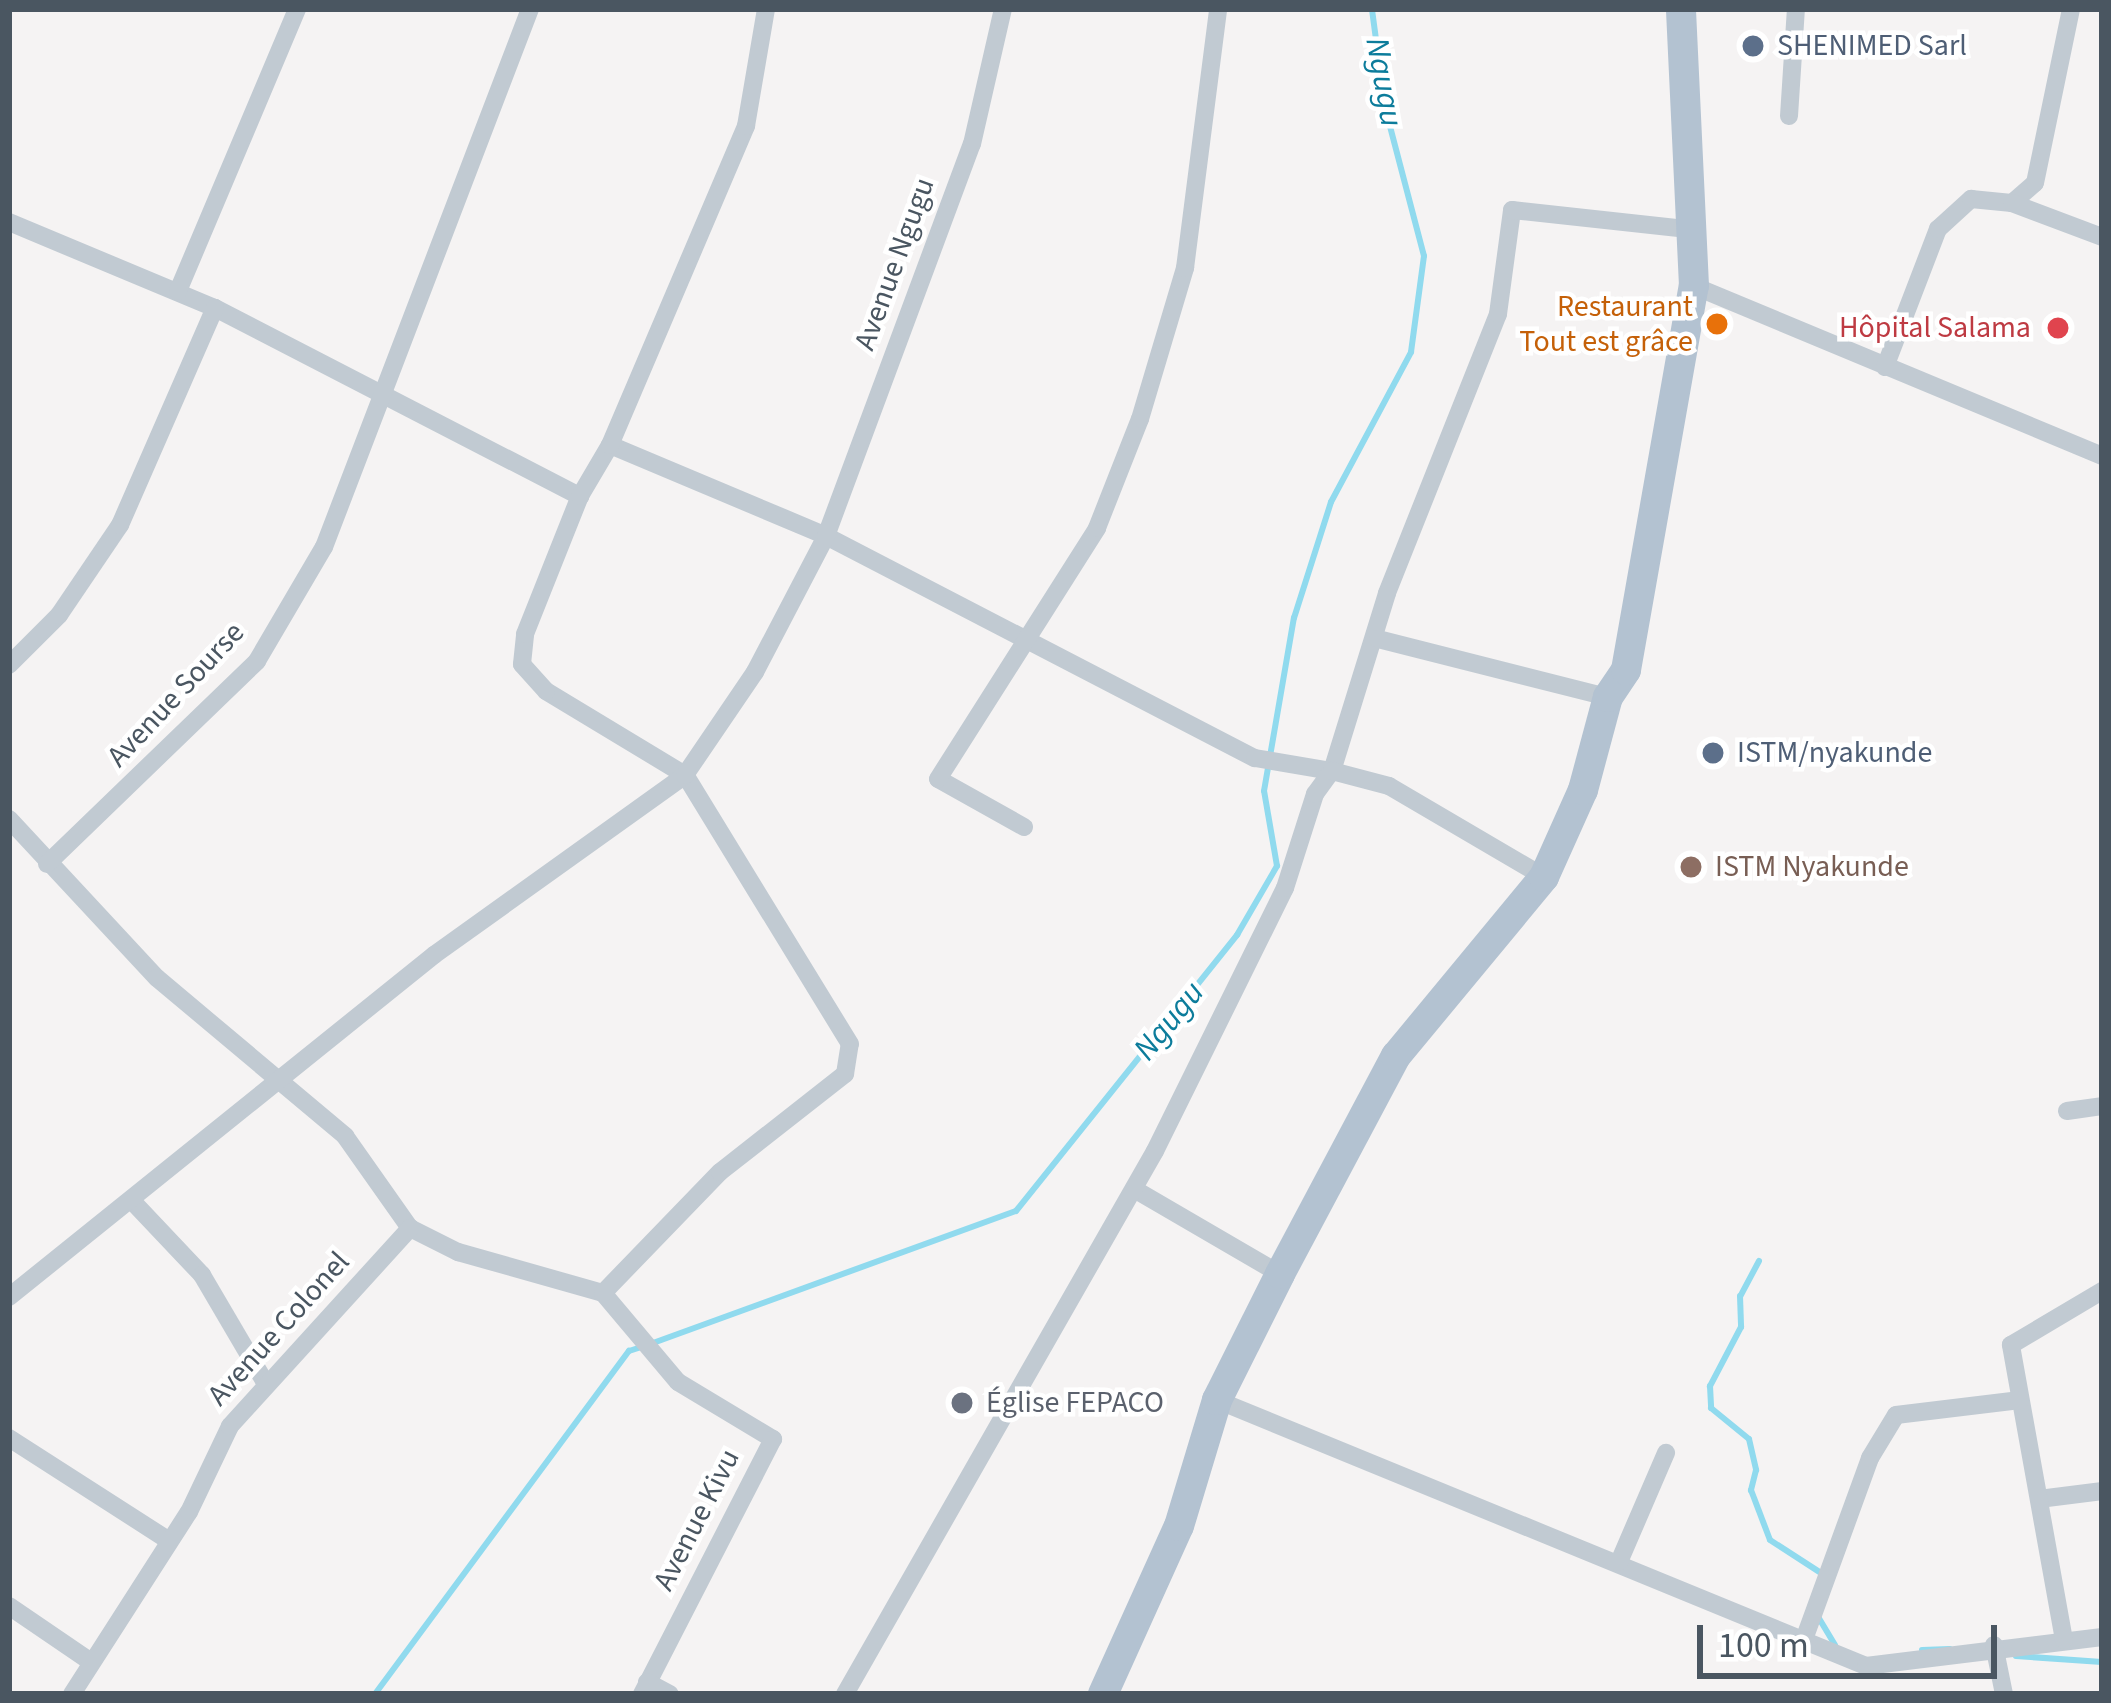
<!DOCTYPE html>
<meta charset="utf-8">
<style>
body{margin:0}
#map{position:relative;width:2111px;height:1703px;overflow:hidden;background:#f5f3f3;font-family:"Source Sans 3",sans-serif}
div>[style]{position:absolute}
.stream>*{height:6px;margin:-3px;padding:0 3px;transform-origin:3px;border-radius:3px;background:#90daee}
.street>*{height:18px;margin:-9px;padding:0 9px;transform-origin:9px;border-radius:9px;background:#c1cad2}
.primary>*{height:30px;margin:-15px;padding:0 15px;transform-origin:15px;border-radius:15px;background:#b3c2d1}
.dots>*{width:33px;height:33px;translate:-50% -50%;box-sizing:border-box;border:6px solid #fff;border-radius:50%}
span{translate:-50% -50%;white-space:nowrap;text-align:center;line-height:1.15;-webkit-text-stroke:9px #fff;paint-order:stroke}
.service-label{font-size:30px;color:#4e5e75}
.left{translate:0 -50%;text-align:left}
.street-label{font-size:30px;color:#4a5661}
.food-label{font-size:30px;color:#c56008}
.right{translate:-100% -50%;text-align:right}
.health-label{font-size:30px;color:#be3a42}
.education-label{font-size:30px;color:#785e54}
.worship-label{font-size:30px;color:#5b616d}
.water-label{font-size:33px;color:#0c7c9b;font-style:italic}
.frame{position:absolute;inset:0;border:12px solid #4a5661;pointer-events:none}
.scale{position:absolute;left:1697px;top:1625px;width:300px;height:54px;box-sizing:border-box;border:6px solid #4a5661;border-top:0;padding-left:15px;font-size:36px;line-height:42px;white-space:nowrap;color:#4a5661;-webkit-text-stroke:9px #fff;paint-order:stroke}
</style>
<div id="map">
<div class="stream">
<div style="left:1759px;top:1261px;width:40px;rotate:118deg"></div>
<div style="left:1740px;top:1296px;width:31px;rotate:88deg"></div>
<div style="left:1741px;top:1327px;width:67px;rotate:117.7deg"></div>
<div style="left:1710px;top:1386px;width:22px;rotate:87deg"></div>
<div style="left:1711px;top:1408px;width:49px;rotate:39.2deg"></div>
<div style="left:1749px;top:1439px;width:32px;rotate:77deg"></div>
<div style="left:1756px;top:1470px;width:21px;rotate:104deg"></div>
<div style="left:1751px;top:1490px;width:53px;rotate:69.2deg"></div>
<div style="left:1770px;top:1540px;width:61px;rotate:32.9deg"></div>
<div style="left:653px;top:1343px;width:386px;rotate:-20deg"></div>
<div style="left:1016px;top:1211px;width:354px;rotate:-51.3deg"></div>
<div style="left:1237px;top:935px;width:80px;rotate:-59.9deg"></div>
<div style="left:1277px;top:866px;width:76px;rotate:-99.8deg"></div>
<div style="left:1264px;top:791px;width:176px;rotate:-80.2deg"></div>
<div style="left:1294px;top:618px;width:122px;rotate:-72.3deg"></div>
<div style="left:1331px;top:502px;width:170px;rotate:-61.9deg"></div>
<div style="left:1411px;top:352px;width:97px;rotate:-82.3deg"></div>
<div style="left:1424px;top:256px;width:154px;rotate:-104.7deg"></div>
<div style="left:1385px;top:107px;width:99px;rotate:-97.6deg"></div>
<div style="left:1817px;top:1615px;width:35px;rotate:59deg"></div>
<div style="left:1922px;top:1650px;width:28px;rotate:-2deg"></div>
<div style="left:2016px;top:1656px;width:86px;rotate:4deg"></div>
<div style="left:375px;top:1694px;width:427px;rotate:-53.5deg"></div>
<div style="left:629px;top:1351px;width:13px;rotate:-18deg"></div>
</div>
<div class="street">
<div style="left:1789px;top:116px;width:107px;rotate:-86.3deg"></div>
<div style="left:2012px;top:203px;width:30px;rotate:-41deg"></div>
<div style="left:2035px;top:183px;width:178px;rotate:-78.3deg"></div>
<div style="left:9px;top:222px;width:223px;rotate:22.7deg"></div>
<div style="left:215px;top:308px;width:411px;rotate:27.3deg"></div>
<div style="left:1694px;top:286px;width:442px;rotate:22.6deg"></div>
<div style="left:178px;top:291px;width:306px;rotate:-67.1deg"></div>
<div style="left:1885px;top:367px;width:148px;rotate:-69deg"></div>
<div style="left:1938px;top:229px;width:45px;rotate:-42.3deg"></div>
<div style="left:1971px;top:199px;width:41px;rotate:5.6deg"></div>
<div style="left:2012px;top:203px;width:96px;rotate:20.7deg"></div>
<div style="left:610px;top:445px;width:234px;rotate:22.8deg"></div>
<div style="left:826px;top:536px;width:483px;rotate:27.4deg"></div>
<div style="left:1255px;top:758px;width:78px;rotate:9.6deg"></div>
<div style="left:1332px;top:771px;width:186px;rotate:-72.8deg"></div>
<div style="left:1387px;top:593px;width:300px;rotate:-68.3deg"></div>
<div style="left:1498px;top:314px;width:105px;rotate:-82.3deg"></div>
<div style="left:1512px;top:210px;width:186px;rotate:6.2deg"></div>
<div style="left:1378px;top:639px;width:237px;rotate:14.2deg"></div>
<div style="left:9px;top:665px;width:71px;rotate:-45deg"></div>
<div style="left:59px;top:615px;width:109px;rotate:-55.9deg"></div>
<div style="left:120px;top:525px;width:237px;rotate:-66.4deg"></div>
<div style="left:9px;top:819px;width:217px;rotate:47.1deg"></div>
<div style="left:157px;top:978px;width:246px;rotate:40deg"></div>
<div style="left:345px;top:1136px;width:113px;rotate:54.8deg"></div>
<div style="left:410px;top:1228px;width:54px;rotate:26.6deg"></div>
<div style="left:458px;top:1252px;width:151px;rotate:15.8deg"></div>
<div style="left:603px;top:1293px;width:116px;rotate:49.9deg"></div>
<div style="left:678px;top:1382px;width:111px;rotate:31deg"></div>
<div style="left:773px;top:1439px;width:287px;rotate:117.2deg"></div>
<div style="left:1024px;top:827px;width:98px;rotate:-150.8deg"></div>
<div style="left:938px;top:779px;width:297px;rotate:-57.6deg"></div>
<div style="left:1097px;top:528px;width:117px;rotate:-68.5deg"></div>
<div style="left:1140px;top:419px;width:158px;rotate:-73.4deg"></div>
<div style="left:1185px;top:268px;width:261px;rotate:-82.7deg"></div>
<div style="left:47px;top:864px;width:292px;rotate:-44deg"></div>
<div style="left:257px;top:661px;width:132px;rotate:-59.6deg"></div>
<div style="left:324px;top:547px;width:576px;rotate:-69.05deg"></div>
<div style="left:2067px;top:1111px;width:35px;rotate:-8deg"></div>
<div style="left:1134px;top:1189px;width:169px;rotate:30.2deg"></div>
<div style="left:134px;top:1203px;width:99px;rotate:46.6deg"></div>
<div style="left:202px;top:1275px;width:126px;rotate:59.6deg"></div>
<div style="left:603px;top:1293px;width:168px;rotate:-46deg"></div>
<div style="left:720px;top:1172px;width:159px;rotate:-38.1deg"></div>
<div style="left:845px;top:1074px;width:30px;rotate:-81deg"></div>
<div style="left:850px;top:1044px;width:316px;rotate:-121.5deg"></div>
<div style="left:685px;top:775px;width:162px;rotate:-148.9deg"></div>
<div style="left:546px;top:691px;width:36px;rotate:-132deg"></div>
<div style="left:522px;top:664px;width:30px;rotate:-84deg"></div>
<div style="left:525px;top:634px;width:149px;rotate:-68.3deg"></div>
<div style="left:580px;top:496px;width:59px;rotate:-59.5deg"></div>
<div style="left:610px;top:445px;width:347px;rotate:-66.9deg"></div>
<div style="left:746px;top:126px;width:119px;rotate:-80.3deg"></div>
<div style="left:9px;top:1297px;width:546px;rotate:-38.82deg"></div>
<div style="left:434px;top:955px;width:309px;rotate:-35.6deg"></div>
<div style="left:685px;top:775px;width:125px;rotate:-55.8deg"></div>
<div style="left:755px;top:672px;width:153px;rotate:-62.4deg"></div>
<div style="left:826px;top:536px;width:418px;rotate:-69.6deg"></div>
<div style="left:972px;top:144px;width:139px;rotate:-77.1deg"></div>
<div style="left:1217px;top:1400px;width:701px;rotate:22.29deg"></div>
<div style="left:1866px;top:1666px;width:238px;rotate:-7deg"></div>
<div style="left:9px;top:1438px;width:189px;rotate:32.7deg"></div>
<div style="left:2039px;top:1499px;width:64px;rotate:-7.2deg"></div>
<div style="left:1619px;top:1562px;width:119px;rotate:-66.7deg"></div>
<div style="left:9px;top:1606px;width:99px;rotate:34.3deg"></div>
<div style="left:2064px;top:1640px;width:300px;rotate:-100.2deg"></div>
<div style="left:2011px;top:1345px;width:106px;rotate:-30.7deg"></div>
<div style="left:1802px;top:1645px;width:199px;rotate:-70deg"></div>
<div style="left:1870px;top:1458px;width:50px;rotate:-58.8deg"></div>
<div style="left:1896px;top:1415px;width:125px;rotate:-6.9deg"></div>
<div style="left:1994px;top:1645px;width:50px;rotate:78.5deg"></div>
<div style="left:647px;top:1682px;width:26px;rotate:28deg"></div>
<div style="left:72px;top:1694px;width:216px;rotate:-57.3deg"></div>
<div style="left:189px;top:1512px;width:95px;rotate:-64.5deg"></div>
<div style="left:230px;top:1426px;width:268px;rotate:-47.7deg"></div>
<div style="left:845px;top:1694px;width:625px;rotate:-60.28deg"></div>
<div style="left:1155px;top:1151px;width:293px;rotate:-63.7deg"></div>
<div style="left:1285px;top:888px;width:99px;rotate:-72.3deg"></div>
<div style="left:1315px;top:794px;width:29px;rotate:-54deg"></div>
<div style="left:1332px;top:771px;width:59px;rotate:14.7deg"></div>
<div style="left:1389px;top:786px;width:180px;rotate:30.4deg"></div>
</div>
<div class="primary">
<div style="left:1103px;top:1694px;width:184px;rotate:-65.7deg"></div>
<div style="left:1179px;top:1526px;width:132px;rotate:-73.2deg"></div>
<div style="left:1217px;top:1400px;width:141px;rotate:-63.4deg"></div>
<div style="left:1280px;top:1274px;width:247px;rotate:-62deg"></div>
<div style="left:1396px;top:1056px;width:232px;rotate:-50.4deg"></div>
<div style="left:1544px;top:877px;width:95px;rotate:-65.9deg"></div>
<div style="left:1583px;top:790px;width:96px;rotate:-75deg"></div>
<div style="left:1608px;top:697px;width:32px;rotate:-56deg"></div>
<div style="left:1626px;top:670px;width:390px;rotate:-80deg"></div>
<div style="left:1694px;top:286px;width:277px;rotate:-92.7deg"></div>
</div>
<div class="dots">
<div style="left:1753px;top:46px;background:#5c6f8a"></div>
<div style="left:1717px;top:324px;background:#e8710a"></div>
<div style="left:2058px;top:328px;background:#e0444e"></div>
<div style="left:1713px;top:753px;background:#5c6f8a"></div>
<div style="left:1691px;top:867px;background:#8d6e63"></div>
<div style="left:962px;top:1403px;background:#6b7280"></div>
</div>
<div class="service-label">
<span class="left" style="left:1777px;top:46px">SHENIMED Sarl</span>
<span class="left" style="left:1737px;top:753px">ISTM/nyakunde</span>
</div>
<div class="street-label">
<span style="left:895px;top:264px;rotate:-70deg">Avenue Ngugu</span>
<span style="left:176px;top:695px;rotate:-47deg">Avenue Sourse</span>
<span style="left:279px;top:1329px;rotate:-48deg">Avenue Colonel</span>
<span style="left:697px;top:1520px;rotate:-63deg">Avenue Kivu</span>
</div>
<div class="food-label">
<span class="right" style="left:1693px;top:324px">Restaurant<br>Tout est grâce</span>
</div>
<div class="health-label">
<span class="right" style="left:2031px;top:328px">Hôpital Salama</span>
</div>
<div class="education-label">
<span class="left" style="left:1715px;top:867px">ISTM Nyakunde</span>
</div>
<div class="worship-label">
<span class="left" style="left:986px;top:1403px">Église FEPACO</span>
</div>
<div class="water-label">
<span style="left:1384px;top:82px;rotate:80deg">Ngugu</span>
<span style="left:1169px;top:1021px;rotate:-51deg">Ngugu</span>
</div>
<div class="frame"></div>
<div class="scale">100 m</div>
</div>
